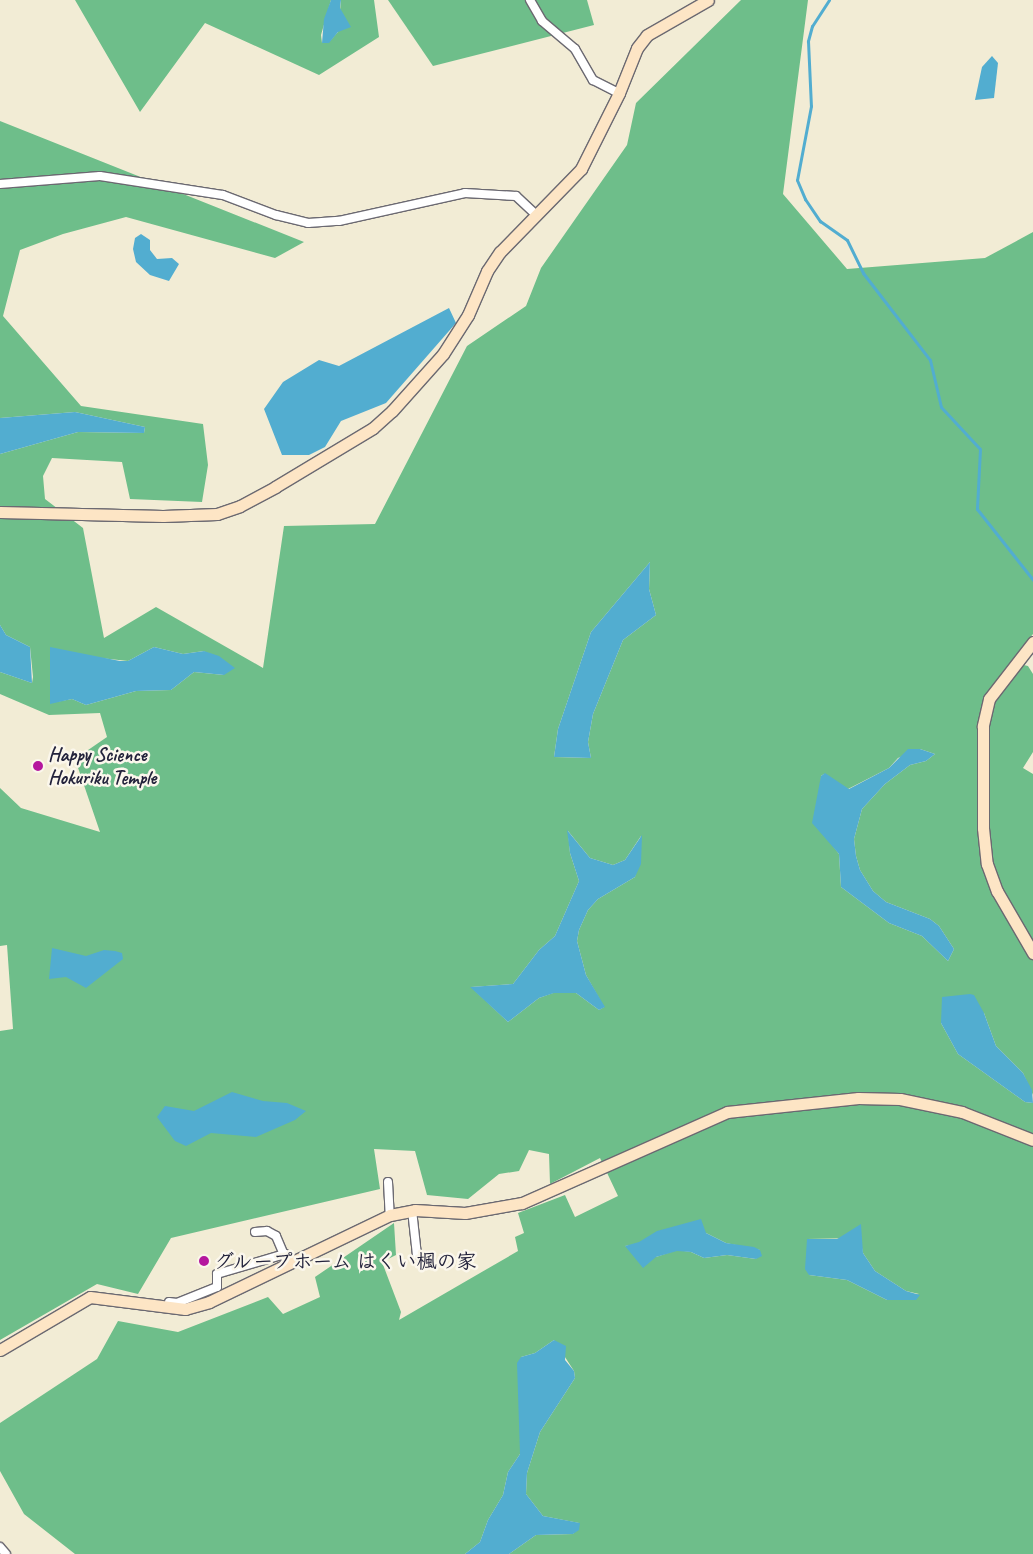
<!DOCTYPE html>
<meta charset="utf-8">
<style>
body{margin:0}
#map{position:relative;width:1033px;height:1554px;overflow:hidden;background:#f2ecd5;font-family:Caveat,"Klee One",sans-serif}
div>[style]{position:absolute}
.forest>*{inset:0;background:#6ebe8a}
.water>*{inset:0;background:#52add0}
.stream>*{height:3px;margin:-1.5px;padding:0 1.5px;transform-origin:1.5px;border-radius:1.5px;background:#52add0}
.roads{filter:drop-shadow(1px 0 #6b6971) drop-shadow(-1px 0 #6b6971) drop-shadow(0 1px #6b6971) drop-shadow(0 -1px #6b6971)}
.street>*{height:8px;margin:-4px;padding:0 4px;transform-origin:4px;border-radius:4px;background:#fff}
.secondary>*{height:11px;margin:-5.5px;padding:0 5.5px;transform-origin:5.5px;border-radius:5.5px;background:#fde5c5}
.dots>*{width:14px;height:14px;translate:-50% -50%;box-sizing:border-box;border:2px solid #fbf7ec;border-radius:50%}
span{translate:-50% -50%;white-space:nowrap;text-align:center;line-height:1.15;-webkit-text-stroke:5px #fbf7ec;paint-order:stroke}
.poi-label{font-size:20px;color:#22223b;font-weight:700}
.left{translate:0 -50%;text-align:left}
</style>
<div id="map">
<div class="forest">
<div style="clip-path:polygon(75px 0,331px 0,321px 35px,322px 43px,329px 42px,338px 32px,341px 0,374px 0,379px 37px,319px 75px,205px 23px,140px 112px)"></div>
<div style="clip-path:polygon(388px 0,587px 0,594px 25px,433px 66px)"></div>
<div style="clip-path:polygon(evenodd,741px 0,808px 0,783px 194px,847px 269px,985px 258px,1033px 232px,1033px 634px,1011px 662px,1028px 666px,1033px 674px,1033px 752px,1023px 768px,1033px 774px,1033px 1095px,1023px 1073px,996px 1046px,984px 1013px,941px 1023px,958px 1054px,1025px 1102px,1033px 1103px,1033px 1554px,509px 1554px,536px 1535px,573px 1534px,579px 1523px,543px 1516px,526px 1494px,527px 1473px,540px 1432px,575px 1378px,574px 1371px,554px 1340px,535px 1353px,521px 1357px,520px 1454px,508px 1472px,503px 1495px,488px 1520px,480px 1542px,465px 1554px,75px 1554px,24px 1514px,0 1471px,0 1423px,97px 1359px,118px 1321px,178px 1332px,268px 1297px,283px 1314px,320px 1297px,315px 1277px,394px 1223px,396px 1255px,382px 1262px,401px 1312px,399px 1320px,518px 1251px,515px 1237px,524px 1233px,518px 1213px,565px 1195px,575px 1217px,618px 1196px,600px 1158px,550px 1184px,549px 1154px,529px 1150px,519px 1171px,499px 1174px,468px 1199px,427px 1195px,415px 1151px,374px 1149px,380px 1189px,171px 1238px,138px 1294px,97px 1284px,0 1340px,0 1031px,13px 1029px,7px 945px,0 946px,0 788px,21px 808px,100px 832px,75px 759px,107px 737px,100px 713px,49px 715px,0 694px,0 672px,32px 683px,33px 677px,30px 647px,6px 635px,0 625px,0 454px,78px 432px,144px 433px,145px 427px,75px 412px,0 418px,0 121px,304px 242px,275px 258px,126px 217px,63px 234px,20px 250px,3px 316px,81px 406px,203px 424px,208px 465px,202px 502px,130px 499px,122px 462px,52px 458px,43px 476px,45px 499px,83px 528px,104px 638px,156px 607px,263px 668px,284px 526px,375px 524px,467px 346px,526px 306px,541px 268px,627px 145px,636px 103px,741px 0,650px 562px,649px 589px,656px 615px,623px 640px,593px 714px,588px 742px,591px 758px,554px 757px,558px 729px,591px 632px,650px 562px,741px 0,154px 647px,183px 654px,204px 651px,224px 675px,194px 672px,171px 690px,136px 691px,86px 705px,72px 699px,50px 703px,91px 657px,128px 661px,154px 647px,741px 0,920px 749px,935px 754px,926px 761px,910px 765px,885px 784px,862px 809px,854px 839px,856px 856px,860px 870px,873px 891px,886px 902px,930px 919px,939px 926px,954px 949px,948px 961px,922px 936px,889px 923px,841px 887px,839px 854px,820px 829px,821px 776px,824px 774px,848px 789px,889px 768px,898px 758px,920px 749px,741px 0,568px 831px,590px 858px,613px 865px,625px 860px,641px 836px,635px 877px,598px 899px,588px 910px,579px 930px,577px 941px,586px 975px,604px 1007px,599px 1010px,576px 993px,553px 993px,539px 998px,508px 1022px,471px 987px,513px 984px,539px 950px,555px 936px,579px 881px,570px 853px,568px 831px,741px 0,706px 1233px,726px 1243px,760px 1250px,756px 1259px,727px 1255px,704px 1258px,691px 1252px,677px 1250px,656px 1257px,625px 1246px,706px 1233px,741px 0,860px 1238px,863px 1253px,875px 1271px,906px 1291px,919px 1294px,887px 1300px,847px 1280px,809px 1275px,807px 1239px,860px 1238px)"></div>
</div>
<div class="water">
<div style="clip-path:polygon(331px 0,341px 0,340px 8px,351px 27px,338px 32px,329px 43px,322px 43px,324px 19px)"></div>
<div style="clip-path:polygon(992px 56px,998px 63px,994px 98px,975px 100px,982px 67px)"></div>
<div style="clip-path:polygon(141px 234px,150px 240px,150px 250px,157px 259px,172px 258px,179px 264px,169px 281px,150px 275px,136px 262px,133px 249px,135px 238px)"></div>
<div style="clip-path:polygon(449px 308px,456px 323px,386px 403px,341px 421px,325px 447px,309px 455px,282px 455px,264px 409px,283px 382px,319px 360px,339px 366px)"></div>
<div style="clip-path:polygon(75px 412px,145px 427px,144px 433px,78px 432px,0 454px,0 418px)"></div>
<div style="clip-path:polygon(650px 562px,649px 589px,656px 615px,623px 640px,593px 714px,588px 742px,591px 758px,554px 757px,558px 729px,591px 632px)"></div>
<div style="clip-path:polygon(0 625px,6px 635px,30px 647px,32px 683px,0 672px)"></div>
<div style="clip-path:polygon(50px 647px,120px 661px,128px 661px,154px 647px,183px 654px,204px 651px,219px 656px,235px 668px,224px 675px,194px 672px,171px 690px,136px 691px,86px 705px,72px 699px,50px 704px)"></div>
<div style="clip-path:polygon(908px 749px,920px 749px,935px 754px,926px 761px,910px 765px,885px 784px,862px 809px,854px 839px,856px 856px,860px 870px,873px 891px,886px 902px,930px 919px,939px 926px,954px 949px,948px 961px,922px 936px,889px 923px,841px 887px,839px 854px,812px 823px,821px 776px,825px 773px,849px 789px,889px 768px)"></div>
<div style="clip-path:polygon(567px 830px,590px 858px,613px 865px,625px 860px,642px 835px,641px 864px,635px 877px,598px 899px,588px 910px,579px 930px,577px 941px,586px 975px,605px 1007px,599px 1010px,576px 993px,554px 993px,539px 998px,508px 1022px,470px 987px,513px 984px,539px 950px,555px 936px,579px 881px,570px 853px)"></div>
<div style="clip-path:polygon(52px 948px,86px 956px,104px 950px,115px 951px,122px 953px,123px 959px,86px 988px,66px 977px,49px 979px)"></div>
<div style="clip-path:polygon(970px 994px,974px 995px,984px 1013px,996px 1046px,1023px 1073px,1032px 1090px,1033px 1103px,1025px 1102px,958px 1054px,941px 1023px,942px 997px)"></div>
<div style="clip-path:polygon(232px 1092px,263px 1101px,287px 1103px,306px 1111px,295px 1120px,256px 1137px,211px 1133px,186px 1146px,175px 1141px,157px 1117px,165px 1106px,194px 1111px)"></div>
<div style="clip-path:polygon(701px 1219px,706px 1233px,726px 1243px,754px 1247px,760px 1250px,762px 1256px,756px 1259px,727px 1255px,704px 1258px,691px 1252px,677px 1251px,656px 1257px,643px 1268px,625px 1246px,639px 1242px,657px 1231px)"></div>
<div style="clip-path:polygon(861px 1224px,863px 1253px,875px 1271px,906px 1291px,920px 1295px,916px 1300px,887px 1300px,847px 1280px,809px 1275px,805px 1269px,807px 1239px,837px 1239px)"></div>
<div style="clip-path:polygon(554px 1340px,566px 1346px,565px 1360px,574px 1371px,575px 1378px,540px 1432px,527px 1473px,526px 1494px,543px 1516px,580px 1523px,579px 1530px,573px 1534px,536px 1535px,509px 1554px,465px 1554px,480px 1542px,488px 1520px,503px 1495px,508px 1472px,520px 1454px,517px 1363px,521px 1357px,535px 1353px)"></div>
</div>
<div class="stream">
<div style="left:829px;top:0;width:31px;rotate:123deg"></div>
<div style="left:812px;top:26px;width:16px;rotate:105deg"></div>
<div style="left:808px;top:41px;width:65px;rotate:87.4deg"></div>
<div style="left:811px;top:106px;width:75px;rotate:100.7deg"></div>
<div style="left:797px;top:180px;width:21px;rotate:67deg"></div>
<div style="left:805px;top:199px;width:27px;rotate:56deg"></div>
<div style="left:820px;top:221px;width:33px;rotate:35deg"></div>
<div style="left:847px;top:240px;width:37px;rotate:64deg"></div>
<div style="left:863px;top:273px;width:110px;rotate:52.4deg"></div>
<div style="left:930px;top:360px;width:48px;rotate:76.8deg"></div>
<div style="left:941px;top:407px;width:57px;rotate:47.1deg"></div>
<div style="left:980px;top:449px;width:60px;rotate:92.9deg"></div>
<div style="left:977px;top:509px;width:90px;rotate:51.7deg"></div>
</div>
<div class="roads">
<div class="street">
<div style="left:530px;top:0;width:24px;rotate:60deg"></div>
<div style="left:542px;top:21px;width:43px;rotate:40.3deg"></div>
<div style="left:575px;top:49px;width:36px;rotate:60deg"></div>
<div style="left:593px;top:80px;width:29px;rotate:27deg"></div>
<div style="left:0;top:184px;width:100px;rotate:-4.6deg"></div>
<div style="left:100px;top:176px;width:124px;rotate:8.8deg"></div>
<div style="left:223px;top:195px;width:57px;rotate:20.7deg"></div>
<div style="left:276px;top:215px;width:33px;rotate:14deg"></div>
<div style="left:308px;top:223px;width:31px;rotate:-4deg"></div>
<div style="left:339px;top:221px;width:129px;rotate:-12.5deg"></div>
<div style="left:465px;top:193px;width:51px;rotate:3.4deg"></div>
<div style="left:516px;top:196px;width:26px;rotate:43deg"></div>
<div style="left:388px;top:1182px;width:33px;rotate:87deg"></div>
<div style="left:412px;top:1210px;width:45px;rotate:83.7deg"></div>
<div style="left:255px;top:1232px;width:12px;rotate:-5deg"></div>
<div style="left:267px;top:1231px;width:10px;rotate:29deg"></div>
<div style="left:276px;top:1236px;width:25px;rotate:67deg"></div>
<div style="left:169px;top:1302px;width:8px;rotate:7deg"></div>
<div style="left:177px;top:1303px;width:43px;rotate:-21.8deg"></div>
<div style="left:217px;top:1287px;width:13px;rotate:-90deg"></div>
<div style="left:217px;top:1274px;width:71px;rotate:-16.4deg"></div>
<div style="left:0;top:1547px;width:9px;rotate:49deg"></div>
</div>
<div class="secondary">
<div style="left:0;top:512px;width:163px;rotate:1.4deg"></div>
<div style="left:163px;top:516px;width:54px;rotate:-2.1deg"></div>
<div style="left:217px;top:514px;width:24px;rotate:-19deg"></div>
<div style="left:240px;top:506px;width:40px;rotate:-28deg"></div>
<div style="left:275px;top:487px;width:114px;rotate:-31deg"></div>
<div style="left:373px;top:428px;width:25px;rotate:-42deg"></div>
<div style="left:392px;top:411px;width:76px;rotate:-48.2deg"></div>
<div style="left:443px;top:354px;width:46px;rotate:-57.3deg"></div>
<div style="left:468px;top:315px;width:48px;rotate:-66.6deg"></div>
<div style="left:487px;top:271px;width:23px;rotate:-56deg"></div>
<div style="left:500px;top:252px;width:116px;rotate:-45.7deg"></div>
<div style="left:581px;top:169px;width:85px;rotate:-63.4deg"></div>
<div style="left:619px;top:93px;width:48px;rotate:-68.2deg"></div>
<div style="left:637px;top:48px;width:16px;rotate:-52deg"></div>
<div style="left:647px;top:35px;width:70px;rotate:-29.8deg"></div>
<div style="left:1033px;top:642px;width:72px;rotate:127.7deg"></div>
<div style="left:989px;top:699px;width:28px;rotate:103deg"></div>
<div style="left:983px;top:726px;width:102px;rotate:90deg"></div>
<div style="left:983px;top:828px;width:36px;rotate:84deg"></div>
<div style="left:987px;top:864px;width:29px;rotate:70deg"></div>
<div style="left:997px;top:891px;width:72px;rotate:59.9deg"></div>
<div style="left:0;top:1350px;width:104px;rotate:-30.5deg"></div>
<div style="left:90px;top:1297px;width:96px;rotate:7.2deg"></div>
<div style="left:185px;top:1309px;width:25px;rotate:-16deg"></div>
<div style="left:209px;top:1302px;width:201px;rotate:-25.7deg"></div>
<div style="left:390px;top:1215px;width:25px;rotate:-11deg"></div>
<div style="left:415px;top:1210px;width:50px;rotate:3.4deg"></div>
<div style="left:465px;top:1213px;width:58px;rotate:-10deg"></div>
<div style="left:522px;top:1203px;width:224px;rotate:-23.9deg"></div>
<div style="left:727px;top:1112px;width:132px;rotate:-6.1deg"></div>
<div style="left:858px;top:1098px;width:42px;rotate:1.4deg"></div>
<div style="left:900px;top:1099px;width:63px;rotate:11.8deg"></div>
<div style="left:962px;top:1112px;width:76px;rotate:21.5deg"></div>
</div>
</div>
<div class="dots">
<div style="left:38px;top:766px;background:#b5179e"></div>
<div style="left:204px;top:1261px;background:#b5179e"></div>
</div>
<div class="poi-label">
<span class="left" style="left:48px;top:766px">Happy Science<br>Hokuriku Temple</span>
<span class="left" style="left:214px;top:1261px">グループホーム はくい楓の家</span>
</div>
</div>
